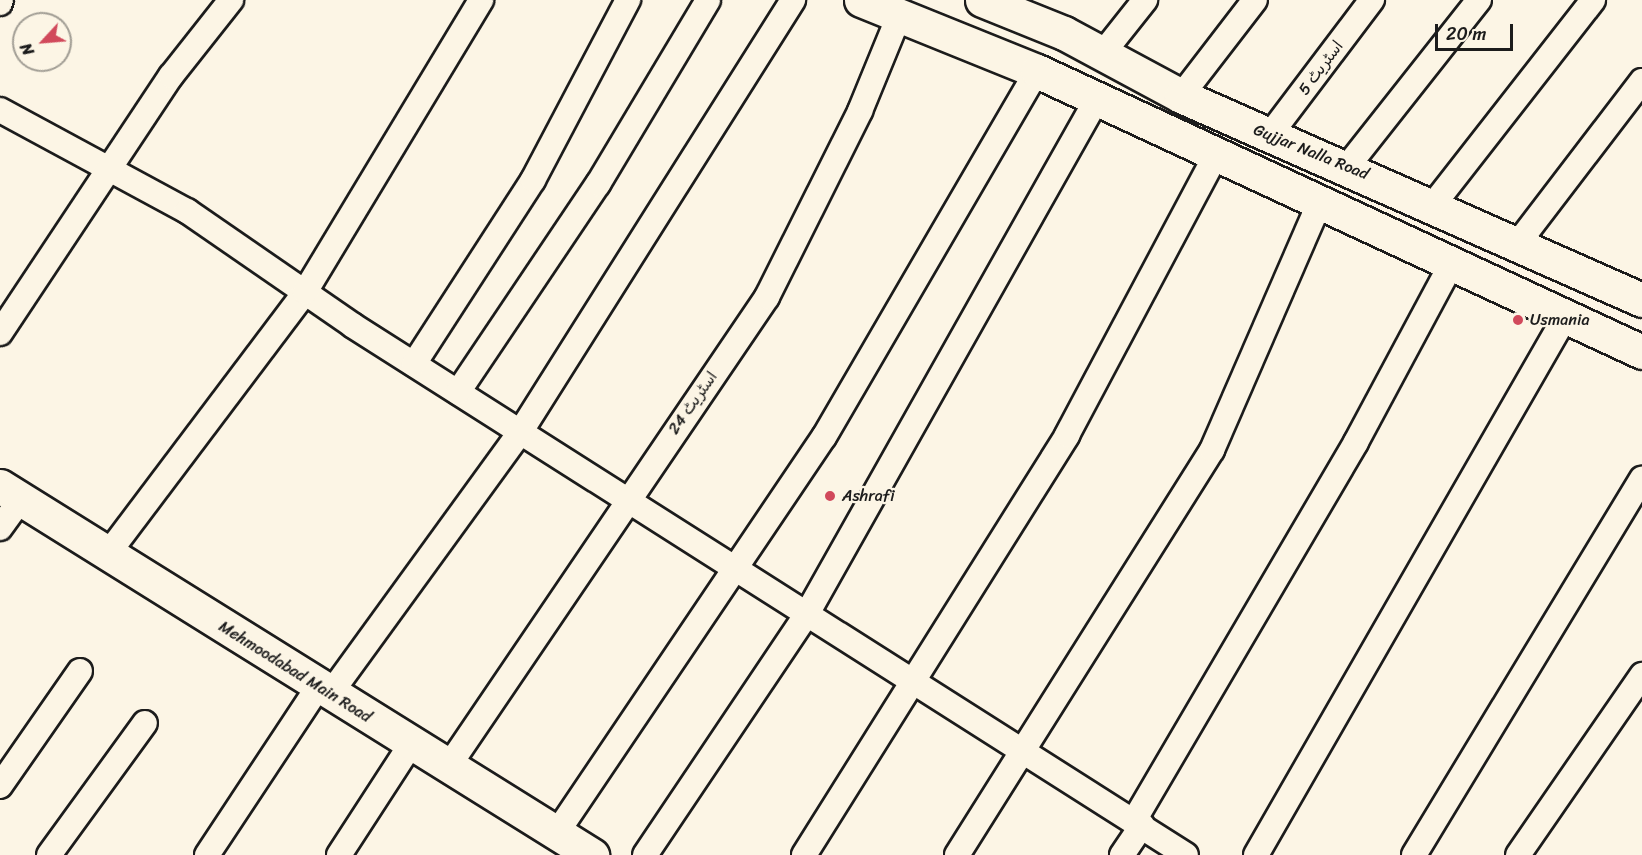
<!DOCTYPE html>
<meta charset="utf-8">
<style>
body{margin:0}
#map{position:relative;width:1642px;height:855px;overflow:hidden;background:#fcf5e5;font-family:Sriracha,"Playpen Sans Arabic",sans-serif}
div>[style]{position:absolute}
.roads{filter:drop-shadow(2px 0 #1c1c1c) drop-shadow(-2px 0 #1c1c1c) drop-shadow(0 2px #1c1c1c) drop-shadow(0 -2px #1c1c1c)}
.street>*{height:24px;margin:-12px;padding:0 12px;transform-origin:12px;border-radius:12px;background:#fcf5e5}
.secondary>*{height:33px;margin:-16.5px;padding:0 16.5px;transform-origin:16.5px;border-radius:16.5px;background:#fcf5e5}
.dots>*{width:16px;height:16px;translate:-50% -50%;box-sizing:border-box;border:3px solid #fcf5e5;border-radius:50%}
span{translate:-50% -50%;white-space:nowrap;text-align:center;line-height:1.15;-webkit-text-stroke:4.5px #fcf5e5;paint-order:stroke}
.street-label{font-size:16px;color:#1c1c1c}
.poi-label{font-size:16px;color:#1c1c1c}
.left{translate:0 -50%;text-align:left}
.north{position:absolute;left:12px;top:12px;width:60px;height:60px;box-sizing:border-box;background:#fcf5e5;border:2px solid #a29e95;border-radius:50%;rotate:244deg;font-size:16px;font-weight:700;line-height:24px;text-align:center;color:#1c1c1c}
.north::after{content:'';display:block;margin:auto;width:21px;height:27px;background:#d1495b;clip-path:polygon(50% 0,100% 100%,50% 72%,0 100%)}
.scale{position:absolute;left:1435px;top:24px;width:78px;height:27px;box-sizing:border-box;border:3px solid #1c1c1c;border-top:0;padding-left:8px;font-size:18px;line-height:21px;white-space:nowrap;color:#1c1c1c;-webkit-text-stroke:4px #fcf5e5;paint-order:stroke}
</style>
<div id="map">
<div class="roads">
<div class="street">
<div style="left:0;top:3px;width:3px;rotate:-72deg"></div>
<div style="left:1103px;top:53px;width:68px;rotate:-51.6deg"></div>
<div style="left:1181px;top:96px;width:121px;rotate:-52.4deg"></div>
<div style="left:0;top:110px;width:213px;rotate:28.4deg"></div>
<div style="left:187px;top:211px;width:201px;rotate:34.6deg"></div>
<div style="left:352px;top:325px;width:988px;rotate:32.44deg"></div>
<div style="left:1269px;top:136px;width:171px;rotate:-52.9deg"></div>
<div style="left:1347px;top:167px;width:213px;rotate:-51.7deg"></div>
<div style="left:1433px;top:205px;width:260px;rotate:-52deg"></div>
<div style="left:1515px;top:247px;width:209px;rotate:-52.6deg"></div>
<div style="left:0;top:333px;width:309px;rotate:-56.4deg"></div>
<div style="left:171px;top:76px;width:97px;rotate:-51.7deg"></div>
<div style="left:414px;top:364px;width:219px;rotate:-57.1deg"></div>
<div style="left:533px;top:180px;width:204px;rotate:-62.2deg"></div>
<div style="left:458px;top:392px;width:251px;rotate:-56.1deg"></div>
<div style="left:598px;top:184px;width:214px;rotate:-59.1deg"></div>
<div style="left:0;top:528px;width:34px;rotate:-54deg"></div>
<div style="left:107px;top:555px;width:329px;rotate:-53deg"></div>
<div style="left:305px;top:292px;width:341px;rotate:-58.9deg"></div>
<div style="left:330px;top:694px;width:325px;rotate:-54deg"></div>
<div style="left:521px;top:431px;width:510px;rotate:-57.74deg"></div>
<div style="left:448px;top:767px;width:568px;rotate:-55.83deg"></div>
<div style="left:767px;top:297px;width:208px;rotate:-63.4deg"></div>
<div style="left:860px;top:111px;width:103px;rotate:-67.7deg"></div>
<div style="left:0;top:786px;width:140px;rotate:-55.2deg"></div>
<div style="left:1135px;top:819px;width:437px;rotate:-59.6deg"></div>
<div style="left:1356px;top:442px;width:201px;rotate:-61.8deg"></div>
<div style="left:556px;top:834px;width:479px;rotate:-56deg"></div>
<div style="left:824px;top:437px;width:423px;rotate:-59.8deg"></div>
<div style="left:49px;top:855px;width:163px;rotate:-54deg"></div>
<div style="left:207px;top:855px;width:203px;rotate:-56.5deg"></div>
<div style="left:339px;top:855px;width:132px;rotate:-57deg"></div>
<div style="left:645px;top:855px;width:293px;rotate:-56.1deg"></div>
<div style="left:808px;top:612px;width:589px;rotate:-60.61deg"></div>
<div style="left:804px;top:855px;width:496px;rotate:-57.9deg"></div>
<div style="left:1067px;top:435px;width:317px;rotate:-62deg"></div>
<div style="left:957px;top:855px;width:479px;rotate:-57.8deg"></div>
<div style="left:1212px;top:450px;width:274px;rotate:-66.5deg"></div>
<div style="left:1122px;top:855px;width:36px;rotate:-56deg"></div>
<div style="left:1256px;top:855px;width:618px;rotate:-60.12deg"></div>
<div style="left:1414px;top:855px;width:440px;rotate:-58.8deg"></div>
<div style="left:1518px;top:855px;width:219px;rotate:-55.4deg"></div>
</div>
<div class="secondary">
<div style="left:861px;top:0;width:190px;rotate:22deg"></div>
<div style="left:1037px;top:71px;width:667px;rotate:24.91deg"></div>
<div style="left:982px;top:0;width:88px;rotate:21.9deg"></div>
<div style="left:1064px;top:33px;width:133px;rotate:28.3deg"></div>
<div style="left:1181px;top:96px;width:504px;rotate:23.87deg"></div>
<div style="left:0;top:486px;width:698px;rotate:31.94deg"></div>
</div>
</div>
<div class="dots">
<div style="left:1518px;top:320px;background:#d1495b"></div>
<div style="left:830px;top:496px;background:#d1495b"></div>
</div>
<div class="street-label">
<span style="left:1321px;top:68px;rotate:-53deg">اسٹریٹ 5</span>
<span style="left:1311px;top:152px;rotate:22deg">Gujjar Nalla Road</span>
<span style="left:693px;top:403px;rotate:-55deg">اسٹریٹ 24</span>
<span style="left:295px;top:672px;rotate:32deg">Mehmoodabad Main Road</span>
</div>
<div class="poi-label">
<span class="left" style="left:1530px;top:320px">Usmania</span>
<span class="left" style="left:842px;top:496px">Ashrafi</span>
</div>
<div class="north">N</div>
<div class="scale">20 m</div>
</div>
